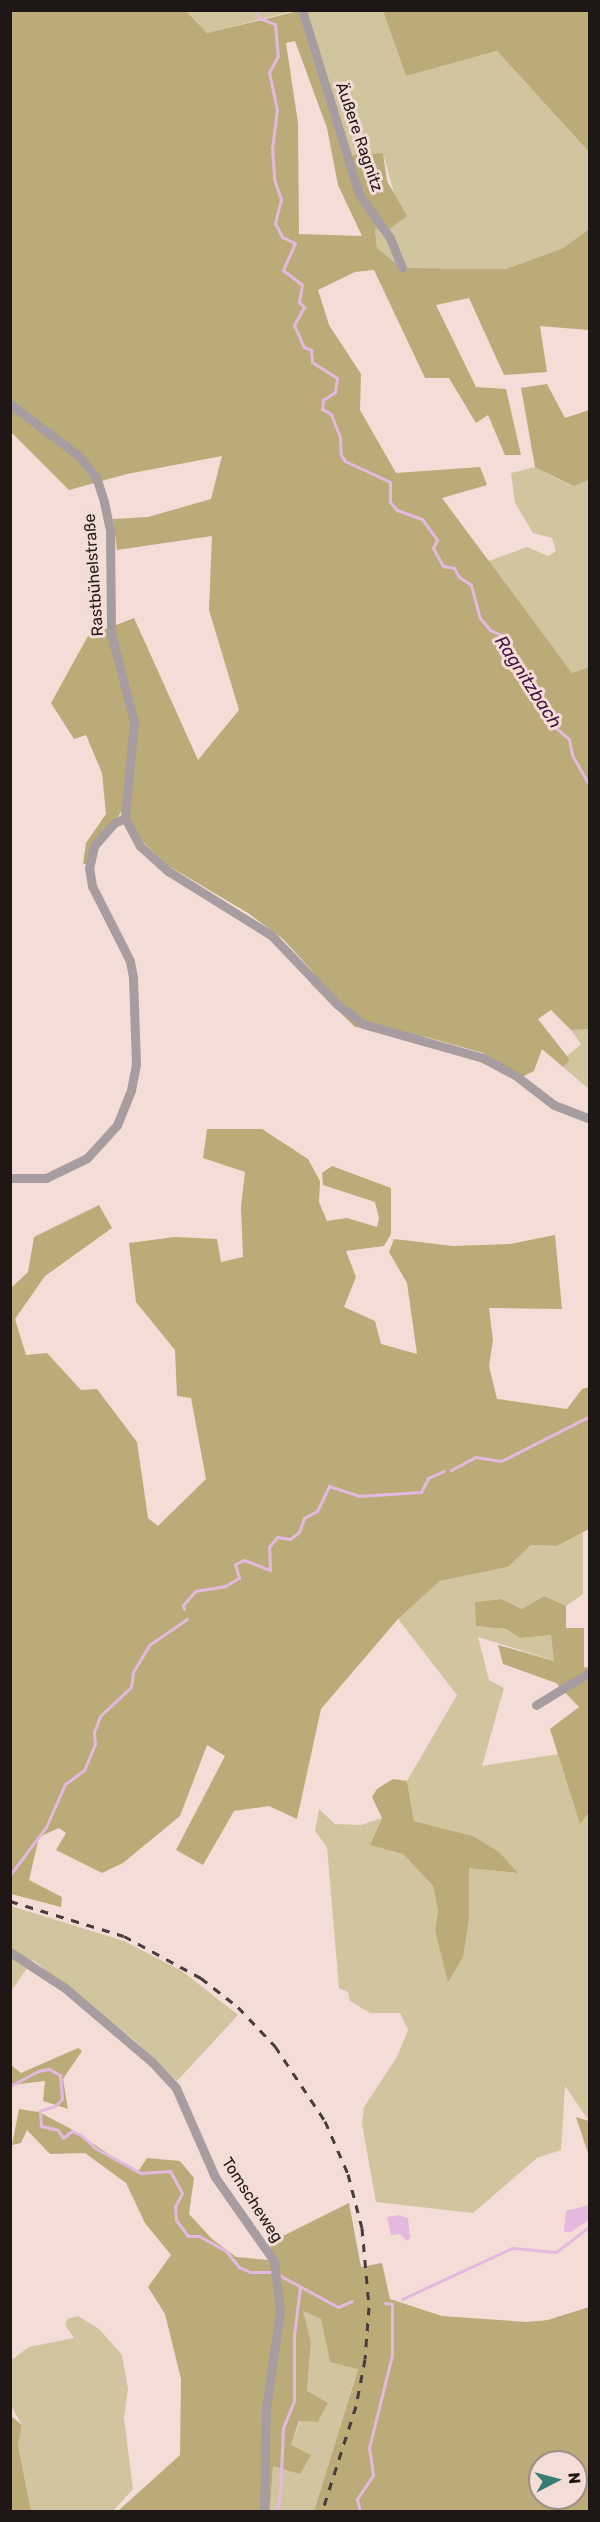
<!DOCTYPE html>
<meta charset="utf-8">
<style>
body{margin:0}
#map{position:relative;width:600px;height:2522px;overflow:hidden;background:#f4dcd7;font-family:Rubik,sans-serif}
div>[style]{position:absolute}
.green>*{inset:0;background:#d1c59f}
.forest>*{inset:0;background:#bbab78}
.water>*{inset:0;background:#e5b9df}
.stream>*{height:3px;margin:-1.5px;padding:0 1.5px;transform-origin:1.5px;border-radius:1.5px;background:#e5b9df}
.minor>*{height:9px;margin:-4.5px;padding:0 4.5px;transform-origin:4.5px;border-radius:4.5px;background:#a79c9f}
.rail>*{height:3px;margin-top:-1.5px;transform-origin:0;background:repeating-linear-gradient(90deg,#483d3a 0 8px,transparent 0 16px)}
span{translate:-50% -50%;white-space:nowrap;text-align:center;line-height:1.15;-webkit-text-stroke:6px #f4dcd7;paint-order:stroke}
.street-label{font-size:16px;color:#1f1715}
.water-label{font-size:18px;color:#461443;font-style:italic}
.frame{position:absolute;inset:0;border:12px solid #1f1715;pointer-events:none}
.north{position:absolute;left:528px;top:2450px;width:60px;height:60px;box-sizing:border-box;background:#f4dcd7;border:2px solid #9f8d89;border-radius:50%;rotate:84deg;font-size:16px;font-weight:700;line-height:24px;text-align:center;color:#1f1715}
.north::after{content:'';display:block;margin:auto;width:21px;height:27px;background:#377d74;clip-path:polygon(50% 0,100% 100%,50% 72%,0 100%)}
</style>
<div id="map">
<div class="green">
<div style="clip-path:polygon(186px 11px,294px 11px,207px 33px)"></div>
<div style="clip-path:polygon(298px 11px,383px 11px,406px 76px,497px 51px,589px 152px,589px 229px,563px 248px,506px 269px,402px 268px,377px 248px,375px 229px,394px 193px,383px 153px,343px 156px)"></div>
<div style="clip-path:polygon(535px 467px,572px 486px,589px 480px,589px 667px,572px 673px,486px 562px,527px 547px,548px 556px,556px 551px,552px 538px,533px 533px,515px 503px,511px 473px)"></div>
<div style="clip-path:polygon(589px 1029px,589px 1089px,563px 1067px,570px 1060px,567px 1056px,581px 1044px,571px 1030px)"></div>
<div style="clip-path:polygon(583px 1532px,583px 1594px,566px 1606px,544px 1596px,522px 1609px,501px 1599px,475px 1602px,477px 1626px,506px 1629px,520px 1638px,551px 1635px,555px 1661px,478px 1637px,489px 1680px,504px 1688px,482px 1766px,558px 1754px,580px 1823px,589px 1811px,589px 2121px,565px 2086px,561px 2150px,537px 2158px,473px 2213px,376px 2202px,362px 2124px,364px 2107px,397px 2057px,408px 2030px,400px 2013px,370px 2013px,350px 2001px,348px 1992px,339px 1988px,327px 1847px,315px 1831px,319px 1809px,335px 1824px,361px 1825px,382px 1818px,370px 1845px,403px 1854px,433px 1886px,438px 1910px,435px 1931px,448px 1981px,469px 1918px,468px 1867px,517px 1873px,473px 1836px,414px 1821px,407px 1781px,457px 1695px,398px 1619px,440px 1581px,508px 1567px,531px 1545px,557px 1546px)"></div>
<div style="clip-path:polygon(11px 1906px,124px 1941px,182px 1971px,238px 2015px,177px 2081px,133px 2039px,33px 1960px,11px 1991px)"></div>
<div style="clip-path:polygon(302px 2311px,321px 2318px,330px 2362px,358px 2368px,314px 2511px,270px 2512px,273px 2465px,291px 2445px,300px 2421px,318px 2422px,328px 2403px,307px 2392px,311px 2342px)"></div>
<div style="clip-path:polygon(78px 2316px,99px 2329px,122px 2355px,128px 2389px,124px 2418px,133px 2489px,113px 2511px,31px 2511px,18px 2445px,22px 2425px,11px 2406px,10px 2361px,29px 2347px,74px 2338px,65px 2325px,67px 2319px)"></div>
</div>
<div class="forest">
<div style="clip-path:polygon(evenodd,10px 11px,186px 11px,207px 33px,298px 11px,343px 156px,383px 153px,387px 181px,407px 216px,391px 228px,375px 229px,377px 248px,402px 268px,506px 269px,563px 248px,589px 229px,589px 327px,588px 330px,540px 326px,547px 372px,504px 375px,469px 298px,436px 305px,476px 387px,506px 389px,521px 455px,505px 455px,488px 415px,476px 423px,449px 378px,425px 378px,374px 270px,355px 272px,318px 290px,329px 325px,361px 374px,360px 410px,396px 473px,480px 467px,487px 485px,442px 498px,572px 673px,589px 667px,589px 1029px,571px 1030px,551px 1010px,538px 1019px,570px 1060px,563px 1067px,542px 1049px,534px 1071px,522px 1077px,483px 1053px,426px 1037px,355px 1027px,311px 984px,313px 972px,283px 939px,248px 913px,167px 865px,141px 840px,121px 812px,98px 849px,95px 864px,83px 864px,86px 843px,106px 814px,102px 773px,86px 735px,74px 739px,51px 703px,88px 636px,134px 618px,198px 760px,239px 710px,209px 610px,212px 536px,117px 550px,113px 519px,148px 517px,211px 499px,222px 456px,127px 474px,69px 490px,11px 432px,10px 11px,295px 41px,327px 128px,338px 185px,362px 236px,299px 234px,298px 123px,286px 43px,295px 41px)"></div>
<div style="clip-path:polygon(383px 11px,589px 11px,589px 152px,497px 51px,406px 76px)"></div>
<div style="clip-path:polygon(547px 384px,565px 418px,589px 410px,589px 480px,573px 486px,535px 467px,521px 388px)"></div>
<div style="clip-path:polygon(207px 1129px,262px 1129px,308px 1159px,320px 1181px,319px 1202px,327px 1221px,347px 1218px,377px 1227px,379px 1218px,375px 1202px,323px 1185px,322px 1173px,332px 1166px,391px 1188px,391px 1234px,384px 1246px,346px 1251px,356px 1277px,344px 1307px,375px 1321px,381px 1344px,417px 1354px,407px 1283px,389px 1252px,394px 1239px,453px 1246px,510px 1244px,555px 1235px,562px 1309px,489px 1308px,493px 1340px,489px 1366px,497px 1399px,567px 1409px,582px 1389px,589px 1387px,589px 1529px,557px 1546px,531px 1545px,508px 1567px,440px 1581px,398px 1619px,321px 1709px,297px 1819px,269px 1806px,234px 1811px,203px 1865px,176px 1850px,225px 1756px,207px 1745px,180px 1816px,123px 1863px,102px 1873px,56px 1850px,66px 1833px,59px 1828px,39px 1837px,29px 1880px,62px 1897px,61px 1907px,11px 1894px,11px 1288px,28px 1272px,34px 1237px,99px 1205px,112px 1228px,45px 1276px,15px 1319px,26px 1355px,47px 1353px,81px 1390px,97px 1389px,137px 1442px,148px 1518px,158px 1526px,206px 1479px,191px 1398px,177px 1396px,175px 1350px,136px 1302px,129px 1243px,175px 1237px,217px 1239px,221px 1262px,243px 1257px,241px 1207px,245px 1172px,203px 1158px)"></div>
<div style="clip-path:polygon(544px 1596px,566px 1606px,566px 1628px,584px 1628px,584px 1667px,590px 1668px,590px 1811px,580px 1824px,550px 1729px,579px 1707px,556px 1683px,503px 1664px,498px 1645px,554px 1661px,551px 1635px,520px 1638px,506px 1629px,476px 1626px,475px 1602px,501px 1599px,522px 1609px)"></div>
<div style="clip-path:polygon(393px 1779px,407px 1781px,414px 1821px,473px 1836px,499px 1852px,518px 1873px,469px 1868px,469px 1918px,463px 1957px,448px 1982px,435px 1931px,438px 1910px,433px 1886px,403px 1854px,370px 1845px,382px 1818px,372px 1797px,377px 1789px)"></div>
<div style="clip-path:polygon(78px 2048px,82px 2051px,63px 2079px,68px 2109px,43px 2101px,45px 2081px,11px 2085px,11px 2065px,21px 2073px)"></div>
<div style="clip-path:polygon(evenodd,19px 2109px,39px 2112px,71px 2129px,137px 2173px,147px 2158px,180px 2161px,194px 2178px,189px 2214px,212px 2239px,236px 2257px,269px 2260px,271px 2242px,349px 2203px,361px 2267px,382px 2263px,390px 2299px,442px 2316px,527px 2322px,548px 2320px,589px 2307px,589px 2511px,314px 2511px,358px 2369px,330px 2362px,321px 2319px,303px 2311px,311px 2342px,307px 2391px,328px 2403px,318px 2422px,299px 2421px,291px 2445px,311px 2455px,300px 2474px,273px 2466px,270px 2511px,118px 2511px,180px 2455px,181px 2379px,165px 2314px,148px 2287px,171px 2255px,145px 2223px,126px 2183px,85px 2153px,50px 2154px,27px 2130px,21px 2143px,12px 2145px,19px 2109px,540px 2462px,576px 2462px,576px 2498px,540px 2498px,540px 2462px)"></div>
<div style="clip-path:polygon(576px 2117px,589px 2121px,589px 2153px,588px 2153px)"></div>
<div style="clip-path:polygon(11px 2416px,22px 2425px,18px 2445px,31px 2511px,11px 2511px)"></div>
</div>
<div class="water">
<div style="clip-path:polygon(589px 2205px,589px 2220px,571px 2232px,564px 2232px,566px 2211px)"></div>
<div style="clip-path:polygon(398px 2215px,408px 2218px,410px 2238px,407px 2241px,400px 2234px,391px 2235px,387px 2217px)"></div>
</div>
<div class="stream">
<div style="left:257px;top:10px;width:8px;rotate:76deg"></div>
<div style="left:259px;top:18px;width:17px;rotate:21deg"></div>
<div style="left:275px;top:24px;width:32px;rotate:85deg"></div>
<div style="left:278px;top:56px;width:18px;rotate:119deg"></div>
<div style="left:269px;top:72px;width:38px;rotate:78deg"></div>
<div style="left:277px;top:109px;width:38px;rotate:97deg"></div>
<div style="left:272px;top:147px;width:32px;rotate:86deg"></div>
<div style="left:274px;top:179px;width:21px;rotate:71deg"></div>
<div style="left:281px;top:199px;width:25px;rotate:104deg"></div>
<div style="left:275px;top:223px;width:16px;rotate:63deg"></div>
<div style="left:282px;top:237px;width:14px;rotate:25deg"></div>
<div style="left:295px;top:243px;width:30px;rotate:114deg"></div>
<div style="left:283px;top:270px;width:24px;rotate:38deg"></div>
<div style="left:302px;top:285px;width:17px;rotate:100deg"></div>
<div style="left:299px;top:302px;width:7px;rotate:45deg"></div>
<div style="left:304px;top:307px;width:21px;rotate:119deg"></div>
<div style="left:294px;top:325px;width:24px;rotate:66deg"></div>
<div style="left:304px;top:347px;width:8px;rotate:23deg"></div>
<div style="left:311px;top:350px;width:12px;rotate:85deg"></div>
<div style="left:312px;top:362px;width:30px;rotate:33deg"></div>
<div style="left:337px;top:378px;width:14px;rotate:98deg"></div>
<div style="left:335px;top:392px;width:14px;rotate:146deg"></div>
<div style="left:323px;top:400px;width:9px;rotate:96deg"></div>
<div style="left:322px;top:409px;width:10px;rotate:29deg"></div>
<div style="left:331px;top:414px;width:26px;rotate:69deg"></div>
<div style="left:340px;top:438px;width:17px;rotate:87deg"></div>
<div style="left:341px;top:455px;width:7px;rotate:56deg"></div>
<div style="left:345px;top:461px;width:50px;rotate:25deg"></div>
<div style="left:390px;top:482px;width:20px;rotate:90deg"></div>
<div style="left:390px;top:502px;width:11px;rotate:49deg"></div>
<div style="left:397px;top:510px;width:27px;rotate:20deg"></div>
<div style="left:422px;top:519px;width:26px;rotate:54deg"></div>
<div style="left:437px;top:540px;width:9px;rotate:117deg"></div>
<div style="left:433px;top:548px;width:21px;rotate:61deg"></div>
<div style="left:443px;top:566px;width:11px;rotate:10deg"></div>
<div style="left:454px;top:568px;width:10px;rotate:61deg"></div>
<div style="left:459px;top:577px;width:14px;rotate:34deg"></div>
<div style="left:471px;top:585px;width:34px;rotate:75deg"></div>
<div style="left:480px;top:618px;width:16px;rotate:50deg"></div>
<div style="left:490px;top:630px;width:12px;rotate:24deg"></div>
<div style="left:501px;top:635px;width:9px;rotate:58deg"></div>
<div style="left:506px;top:643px;width:10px;rotate:96deg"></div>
<div style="left:505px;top:653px;width:9px;rotate:21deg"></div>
<div style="left:513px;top:656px;width:32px;rotate:66deg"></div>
<div style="left:526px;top:685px;width:13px;rotate:29deg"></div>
<div style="left:537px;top:691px;width:35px;rotate:68deg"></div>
<div style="left:550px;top:723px;width:25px;rotate:40deg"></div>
<div style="left:569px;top:739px;width:16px;rotate:79deg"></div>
<div style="left:572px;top:755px;width:36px;rotate:60deg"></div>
<div style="left:451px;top:1470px;width:27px;rotate:-28deg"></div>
<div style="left:475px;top:1457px;width:26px;rotate:9deg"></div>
<div style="left:501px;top:1461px;width:100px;rotate:-26.8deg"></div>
<div style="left:184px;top:1609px;width:4px;rotate:-104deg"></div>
<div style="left:183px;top:1605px;width:18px;rotate:-49deg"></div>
<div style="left:195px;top:1591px;width:30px;rotate:-9deg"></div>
<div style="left:225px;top:1586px;width:16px;rotate:-30deg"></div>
<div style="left:239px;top:1578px;width:15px;rotate:-106deg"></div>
<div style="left:235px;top:1564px;width:10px;rotate:-24deg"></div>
<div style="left:244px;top:1560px;width:28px;rotate:21deg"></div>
<div style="left:270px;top:1570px;width:23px;rotate:-92deg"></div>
<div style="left:269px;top:1547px;width:13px;rotate:-51deg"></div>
<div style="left:277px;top:1537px;width:13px;rotate:9deg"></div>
<div style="left:290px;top:1539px;width:11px;rotate:-38deg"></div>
<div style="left:299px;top:1532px;width:15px;rotate:-70deg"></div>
<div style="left:304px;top:1518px;width:15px;rotate:-28deg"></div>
<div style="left:317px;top:1511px;width:28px;rotate:-64deg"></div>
<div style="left:329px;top:1486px;width:32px;rotate:18deg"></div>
<div style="left:359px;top:1496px;width:62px;rotate:-3.7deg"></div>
<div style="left:421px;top:1492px;width:16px;rotate:-63deg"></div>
<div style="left:428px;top:1478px;width:17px;rotate:-24deg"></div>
<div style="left:10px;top:1875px;width:60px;rotate:-53.1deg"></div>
<div style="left:46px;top:1827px;width:47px;rotate:-66.2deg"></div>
<div style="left:65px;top:1784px;width:24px;rotate:-36deg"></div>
<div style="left:84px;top:1770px;width:28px;rotate:-67deg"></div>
<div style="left:95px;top:1744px;width:12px;rotate:-95deg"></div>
<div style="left:94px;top:1732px;width:17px;rotate:-69deg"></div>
<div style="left:100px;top:1716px;width:42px;rotate:-43.1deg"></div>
<div style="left:131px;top:1687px;width:15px;rotate:-82deg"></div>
<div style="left:133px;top:1672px;width:31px;rotate:-59deg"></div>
<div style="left:149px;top:1645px;width:46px;rotate:-34.4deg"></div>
<div style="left:10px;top:2086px;width:32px;rotate:-28deg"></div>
<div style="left:38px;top:2071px;width:11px;rotate:-10deg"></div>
<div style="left:49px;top:2069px;width:13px;rotate:29deg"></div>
<div style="left:60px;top:2075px;width:24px;rotate:85deg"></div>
<div style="left:62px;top:2099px;width:10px;rotate:135deg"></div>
<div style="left:55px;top:2106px;width:16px;rotate:162deg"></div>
<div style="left:40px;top:2111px;width:15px;rotate:86deg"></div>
<div style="left:41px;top:2126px;width:17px;rotate:13deg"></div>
<div style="left:58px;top:2130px;width:9px;rotate:58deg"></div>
<div style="left:63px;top:2138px;width:11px;rotate:-38deg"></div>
<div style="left:72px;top:2131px;width:10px;rotate:24deg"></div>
<div style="left:81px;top:2135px;width:19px;rotate:43deg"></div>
<div style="left:95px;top:2148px;width:52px;rotate:28.5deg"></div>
<div style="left:141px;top:2173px;width:29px;rotate:-4deg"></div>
<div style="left:170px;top:2171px;width:25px;rotate:61deg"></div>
<div style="left:182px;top:2193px;width:16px;rotate:117deg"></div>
<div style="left:175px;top:2207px;width:13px;rotate:86deg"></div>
<div style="left:176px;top:2220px;width:20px;rotate:53deg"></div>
<div style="left:188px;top:2236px;width:11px"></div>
<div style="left:199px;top:2236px;width:31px;rotate:29deg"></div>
<div style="left:226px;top:2251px;width:21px;rotate:51deg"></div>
<div style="left:239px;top:2267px;width:12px;rotate:24deg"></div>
<div style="left:250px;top:2272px;width:23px"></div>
<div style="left:279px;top:2275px;width:67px;rotate:28.5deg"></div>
<div style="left:338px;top:2307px;width:15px;rotate:-23deg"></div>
<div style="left:402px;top:2299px;width:121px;rotate:-24.9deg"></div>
<div style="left:512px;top:2248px;width:44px;rotate:5.2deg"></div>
<div style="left:556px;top:2252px;width:43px;rotate:-37.4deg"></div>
<div style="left:276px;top:2512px;width:18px;rotate:-77deg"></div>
<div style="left:280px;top:2494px;width:66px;rotate:-87.4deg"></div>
<div style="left:283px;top:2428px;width:29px;rotate:-68deg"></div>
<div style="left:294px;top:2401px;width:66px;rotate:-90deg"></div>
<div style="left:294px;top:2335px;width:48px;rotate:-82.9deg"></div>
<div style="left:360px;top:2512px;width:13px;rotate:-103deg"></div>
<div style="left:357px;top:2499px;width:29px;rotate:-56deg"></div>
<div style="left:373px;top:2475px;width:27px;rotate:-98deg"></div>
<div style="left:369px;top:2448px;width:96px;rotate:-76.1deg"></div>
<div style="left:392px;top:2355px;width:51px;rotate:-90deg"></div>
<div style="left:392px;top:2304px;width:7px;rotate:-172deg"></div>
</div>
<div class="minor">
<div style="left:302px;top:10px;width:193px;rotate:72.8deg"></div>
<div style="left:359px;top:194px;width:54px;rotate:54.8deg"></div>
<div style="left:390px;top:238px;width:32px;rotate:68deg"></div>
<div style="left:10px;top:404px;width:86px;rotate:37deg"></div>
<div style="left:79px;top:456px;width:27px;rotate:51deg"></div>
<div style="left:96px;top:477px;width:26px;rotate:72deg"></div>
<div style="left:104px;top:502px;width:30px;rotate:78deg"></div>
<div style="left:110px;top:531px;width:102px;rotate:89.4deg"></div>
<div style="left:111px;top:633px;width:92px;rotate:75.5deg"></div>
<div style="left:134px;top:722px;width:96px;rotate:95.4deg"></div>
<div style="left:125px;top:818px;width:32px;rotate:62deg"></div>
<div style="left:140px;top:846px;width:38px;rotate:42deg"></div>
<div style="left:168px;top:871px;width:121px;rotate:31.9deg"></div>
<div style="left:271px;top:935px;width:97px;rotate:46.3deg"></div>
<div style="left:338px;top:1005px;width:31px;rotate:37deg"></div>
<div style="left:363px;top:1024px;width:125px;rotate:15.8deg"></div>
<div style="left:483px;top:1058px;width:36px;rotate:28deg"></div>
<div style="left:515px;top:1075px;width:49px;rotate:37.6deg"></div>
<div style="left:554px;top:1105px;width:39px;rotate:21deg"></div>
<div style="left:10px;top:1178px;width:36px"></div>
<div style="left:46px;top:1178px;width:46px;rotate:-26deg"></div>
<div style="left:87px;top:1158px;width:45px;rotate:-47.7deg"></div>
<div style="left:117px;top:1125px;width:38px;rotate:-68deg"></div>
<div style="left:131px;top:1090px;width:26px;rotate:-79deg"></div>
<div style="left:136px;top:1064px;width:87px;rotate:-92deg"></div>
<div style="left:133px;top:977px;width:16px;rotate:-101deg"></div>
<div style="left:130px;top:961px;width:84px;rotate:-116.9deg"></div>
<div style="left:92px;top:886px;width:18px;rotate:-99deg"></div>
<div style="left:89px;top:868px;width:23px;rotate:-77deg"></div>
<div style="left:94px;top:846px;width:30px;rotate:-49deg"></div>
<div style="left:114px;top:823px;width:12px;rotate:-24deg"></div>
<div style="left:536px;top:1705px;width:63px;rotate:-31.4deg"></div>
<div style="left:10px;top:1952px;width:66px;rotate:33.2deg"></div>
<div style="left:65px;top:1988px;width:114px;rotate:40.4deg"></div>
<div style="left:152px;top:2062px;width:35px;rotate:47deg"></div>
<div style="left:176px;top:2088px;width:97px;rotate:66.3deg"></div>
<div style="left:215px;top:2177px;width:103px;rotate:54.9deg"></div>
<div style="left:274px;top:2261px;width:50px;rotate:83.2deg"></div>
<div style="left:280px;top:2311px;width:98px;rotate:98.2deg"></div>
<div style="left:266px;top:2408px;width:104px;rotate:91.1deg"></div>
</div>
<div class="rail">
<div style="left:10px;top:1901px;width:119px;rotate:17.1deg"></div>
<div style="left:124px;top:1936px;width:88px;rotate:28.6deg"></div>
<div style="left:201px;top:1978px;width:47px;rotate:38.1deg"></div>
<div style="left:238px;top:2007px;width:54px;rotate:46.5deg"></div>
<div style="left:275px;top:2046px;width:90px;rotate:56.3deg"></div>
<div style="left:325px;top:2121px;width:58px;rotate:66.5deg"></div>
<div style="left:348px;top:2174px;width:56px;rotate:75.5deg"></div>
<div style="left:362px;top:2228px;width:79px;rotate:84.9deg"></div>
<div style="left:369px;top:2307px;width:52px;rotate:94.4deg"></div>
<div style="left:365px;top:2359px;width:48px;rotate:100.8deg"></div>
<div style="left:356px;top:2406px;width:111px;rotate:107.8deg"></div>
</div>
<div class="street-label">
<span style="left:359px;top:137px;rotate:71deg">Äußere Ragnitz</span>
<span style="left:94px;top:575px;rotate:-94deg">Rastbühelstraße</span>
<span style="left:252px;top:2200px;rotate:57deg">Tomscheweg</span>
</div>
<div class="water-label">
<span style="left:528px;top:682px;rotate:57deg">Ragnitzbach</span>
</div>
<div class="frame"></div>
<div class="north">N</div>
</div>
